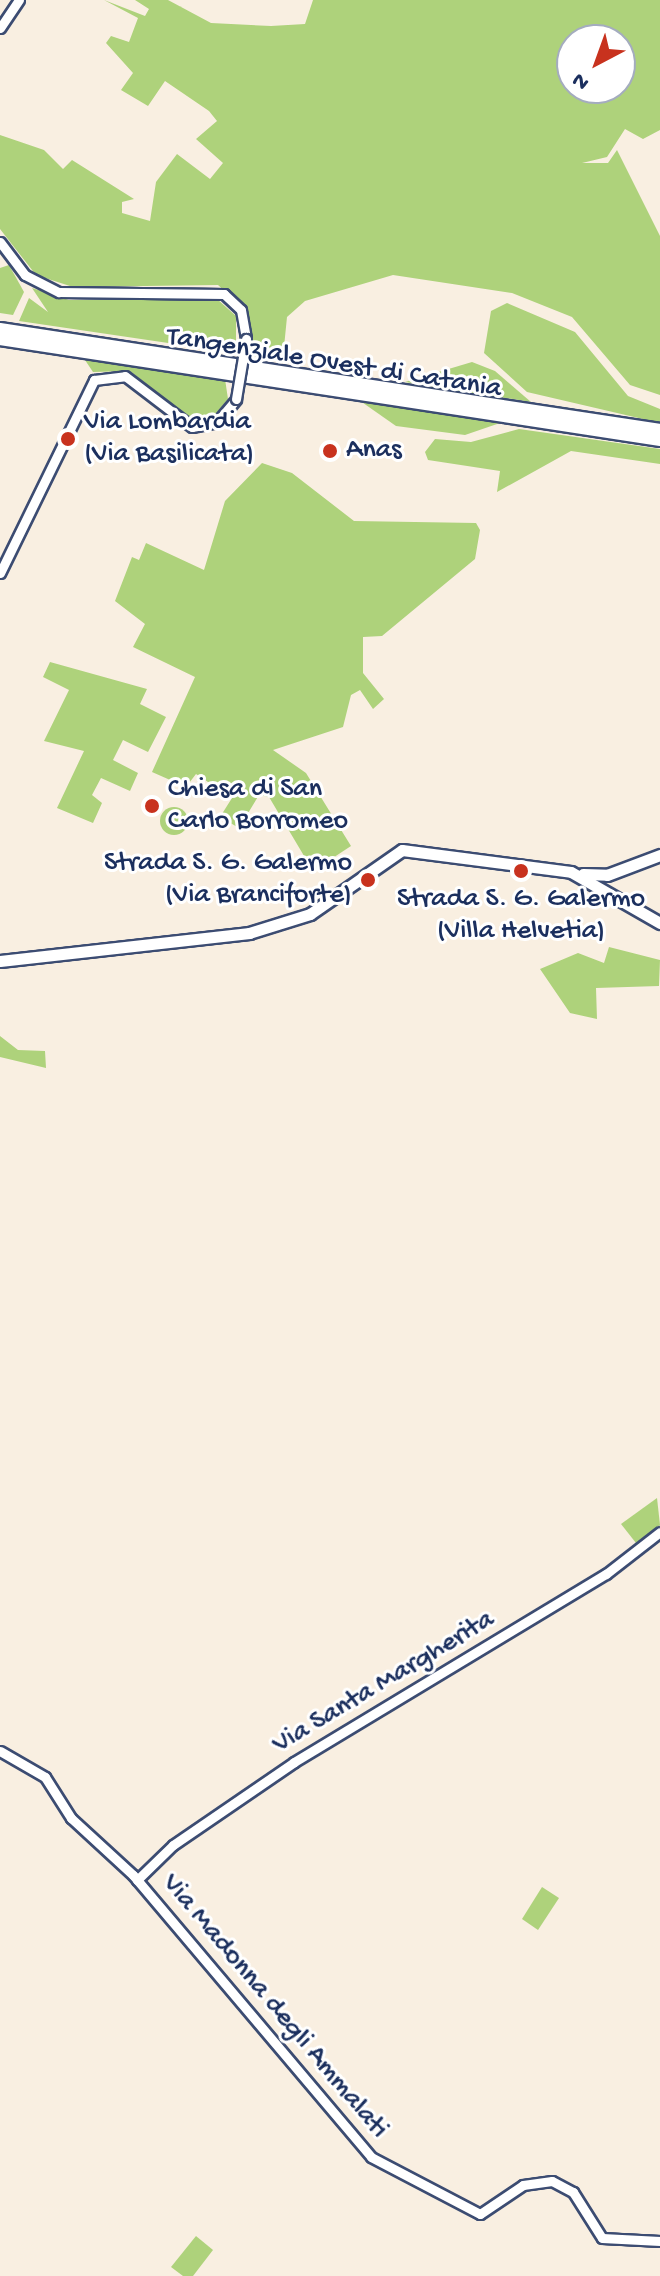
<!DOCTYPE html>
<style>
body{margin:0}
#map{position:relative;width:660px;height:2276px;overflow:hidden;background:#f9efe1;font-family:"Gochi Hand",sans-serif}
div>[style]{position:absolute}
.green>*{inset:0;background:#aed27b}
.round{border-radius:50%}
.roads{filter:drop-shadow(2px 0 #3c4c72) drop-shadow(-2px 0 #3c4c72) drop-shadow(0 2px #3c4c72) drop-shadow(0 -2px #3c4c72)}
.minor>*{height:9px;margin:-4.5px;padding:0 4.5px;transform-origin:4.5px;border-radius:4.5px;background:#fff}
.major>*{height:11px;margin:-5.5px;padding:0 5.5px;transform-origin:5.5px;border-radius:5.5px;background:#fff}
.highway>*{height:12px;margin:-6px;padding:0 6px;transform-origin:6px;border-radius:6px;background:#fff}
.bridges{filter:drop-shadow(2px 0 #3c4c72) drop-shadow(-2px 0 #3c4c72) drop-shadow(0 2px #3c4c72) drop-shadow(0 -2px #3c4c72)}
.minor-bridge>*{height:9px;margin:-4.5px;padding:0 4.5px;transform-origin:4.5px;border-radius:4.5px;background:#fff}
.dots>*{width:22px;height:22px;translate:-50% -50%;box-sizing:border-box;border:4px solid #fff;border-radius:50%}
span{translate:-50% -50%;white-space:nowrap;text-align:center;line-height:1.15;-webkit-text-stroke:6px #fff;paint-order:stroke}
.street-label{font-size:28px;color:#1b2f5e}
.poi-label{font-size:28px;color:#1b2f5e}
.left{translate:0 -50%;text-align:left}
.right{translate:-100% -50%;text-align:right}
.north{position:absolute;left:556px;top:24px;width:80px;height:80px;box-sizing:border-box;background:#fff;border:2px solid #a4acbf;border-radius:50%;rotate:221deg;font-size:22px;font-weight:700;line-height:32px;text-align:center;color:#1b2f5e}
.north::after{content:'';display:block;margin:auto;width:28px;height:36px;background:#c8321e;clip-path:polygon(50% 0,100% 100%,50% 72%,0 100%)}
</style>
<div id="map">
<div class="green">
<div style="clip-path:polygon(evenodd,104px 0,145px 16px,149px 9px,135px 0,168px 0,211px 23px,271px 26px,305px 24px,313px 0,660px 0,660px 130px,643px 139px,625px 129px,607px 157px,582px 163px,608px 163px,617px 150px,660px 236px,660px 395px,630px 385px,572px 317px,512px 293px,393px 275px,305px 301px,287px 317px,283px 357px,249px 356px,249px 313px,218px 285px,73px 287px,36px 275px,0 229px,0 135px,44px 150px,63px 169px,72px 160px,134px 199px,122px 202px,122px 213px,150px 221px,156px 182px,177px 154px,210px 179px,223px 163px,196px 139px,217px 121px,209px 111px,165px 81px,148px 106px,121px 90px,133px 73px,106px 43px,111px 36px,129px 42px,138px 18px,104px 0,572px 40px,620px 40px,620px 88px,572px 88px,572px 40px)"></div>
<div style="clip-path:polygon(9px 265px,24px 292px,13px 315px,0 313px,0 268px)"></div>
<div style="clip-path:polygon(32px 288px,69px 300px,217px 299px,236px 316px,236px 353px,19px 321px,29px 298px,48px 312px)"></div>
<div style="clip-path:polygon(507px 303px,575px 332px,628px 396px,660px 409px,660px 423px,527px 392px,484px 353px,491px 311px)"></div>
<div style="clip-path:polygon(83px 357px,225px 379px,228px 399px,212px 418px,190px 419px,130px 371px,93px 372px)"></div>
<div style="clip-path:polygon(472px 362px,495px 371px,531px 402px,405px 382px)"></div>
<div style="clip-path:polygon(356px 398px,492px 420px,500px 423px,465px 435px,396px 426px)"></div>
<div style="clip-path:polygon(519px 429px,660px 449px,660px 464px,571px 451px,497px 492px,500px 471px,428px 460px,425px 452px,435px 439px,471px 442px)"></div>
<div style="clip-path:polygon(262px 463px,292px 473px,354px 521px,476px 523px,480px 530px,475px 559px,382px 636px,363px 637px,363px 673px,384px 699px,373px 709px,360px 690px,351px 695px,343px 727px,273px 750px,306px 773px,351px 846px,313px 871px,269px 797px,259px 795px,239px 828px,220px 817px,232px 798px,196px 774px,186px 787px,152px 772px,195px 677px,133px 647px,145px 624px,115px 601px,132px 557px,139px 560px,146px 543px,204px 570px,225px 501px)"></div>
<div style="clip-path:polygon(50px 662px,147px 689px,140px 704px,166px 717px,148px 752px,123px 740px,113px 760px,138px 773px,130px 791px,101px 778px,92px 795px,102px 803px,93px 823px,57px 808px,84px 751px,44px 741px,69px 690px,43px 677px)"></div>
<div class="round" style="left:160px;top:807px;width:28px;height:28px"></div>
<div style="clip-path:polygon(609px 947px,660px 960px,659px 986px,596px 988px,597px 1019px,570px 1013px,540px 969px,578px 953px,604px 963px)"></div>
<div style="clip-path:polygon(0 1036px,18px 1050px,45px 1051px,46px 1068px,0 1057px)"></div>
<div style="clip-path:polygon(657px 1498px,660px 1525px,636px 1543px,621px 1524px)"></div>
<div style="clip-path:polygon(542px 1887px,559px 1898px,538px 1930px,522px 1919px)"></div>
<div style="clip-path:polygon(196px 2236px,213px 2250px,193px 2276px,183px 2276px,171px 2267px)"></div>
</div>
<div class="roads">
<div class="minor">
<div style="left:0;top:28px;width:34px;rotate:-56deg"></div>
<div style="left:0;top:242px;width:41px;rotate:52.9deg"></div>
<div style="left:25px;top:275px;width:38px;rotate:27deg"></div>
<div style="left:59px;top:292px;width:165px;rotate:0.7deg"></div>
<div style="left:224px;top:294px;width:23px;rotate:43deg"></div>
<div style="left:241px;top:310px;width:29px;rotate:80deg"></div>
<div style="left:0;top:573px;width:215px;rotate:-64deg"></div>
<div style="left:94px;top:380px;width:31px;rotate:-7deg"></div>
<div style="left:125px;top:376px;width:84px;rotate:37.3deg"></div>
<div style="left:192px;top:427px;width:25px;rotate:-11deg"></div>
<div style="left:217px;top:422px;width:30px;rotate:-50deg"></div>
<div style="left:0;top:1751px;width:52px;rotate:30deg"></div>
<div style="left:45px;top:1777px;width:49px;rotate:57.6deg"></div>
<div style="left:71px;top:1818px;width:84px;rotate:42.6deg"></div>
<div style="left:133px;top:1875px;width:369px;rotate:49.8deg"></div>
<div style="left:371px;top:2157px;width:123px;rotate:27.6deg"></div>
<div style="left:480px;top:2214px;width:52px;rotate:-34deg"></div>
<div style="left:523px;top:2185px;width:29px;rotate:-8deg"></div>
<div style="left:552px;top:2181px;width:24px;rotate:28deg"></div>
<div style="left:573px;top:2192px;width:54px;rotate:57.8deg"></div>
<div style="left:602px;top:2238px;width:58px;rotate:3deg"></div>
<div style="left:137px;top:1880px;width:50px;rotate:-44.2deg"></div>
<div style="left:173px;top:1845px;width:147px;rotate:-34.4deg"></div>
<div style="left:294px;top:1762px;width:364px;rotate:-31.1deg"></div>
<div style="left:606px;top:1574px;width:68px;rotate:-37.9deg"></div>
</div>
<div class="major">
<div style="left:583px;top:874px;width:24px;rotate:2deg"></div>
<div style="left:607px;top:875px;width:57px;rotate:-20.7deg"></div>
<div style="left:0;top:961px;width:251px;rotate:-6.4deg"></div>
<div style="left:249px;top:933px;width:64px;rotate:-17.3deg"></div>
<div style="left:310px;top:914px;width:112px;rotate:-34.8deg"></div>
<div style="left:402px;top:850px;width:170px;rotate:7.4deg"></div>
<div style="left:571px;top:872px;width:103px;rotate:29.8deg"></div>
</div>
<div class="highway">
<div style="left:0;top:329px;width:668px;rotate:8.7deg"></div>
<div style="left:0;top:339px;width:668px;rotate:8.7deg"></div>
</div>
</div>
<div class="bridges">
<div class="minor-bridge">
<div style="left:236px;top:399px;width:61px;rotate:-80.5deg"></div>
</div>
</div>
<div class="dots">
<div style="left:68px;top:439px;background:#c8321e"></div>
<div style="left:330px;top:451px;background:#c8321e"></div>
<div style="left:152px;top:806px;background:#c8321e"></div>
<div style="left:521px;top:871px;background:#c8321e"></div>
<div style="left:368px;top:880px;background:#c8321e"></div>
</div>
<div class="street-label">
<span style="left:334px;top:364px;rotate:9deg">Tangenziale Ovest di Catania</span>
<span style="left:384px;top:1683px;rotate:-31deg">Via Santa Margherita</span>
<span style="left:274px;top:2007px;rotate:50deg">Via Madonna degli Ammalati</span>
</div>
<div class="poi-label">
<span class="left" style="left:84px;top:439px">Via Lombardia<br>(Via Basilicata)</span>
<span class="left" style="left:346px;top:451px">Anas</span>
<span class="left" style="left:168px;top:806px">Chiesa di San<br>Carlo Borromeo</span>
<span class="right" style="left:352px;top:880px">Strada S. G. Galermo<br>(Via Branciforte)</span>
<span style="left:521px;top:916px">Strada S. G. Galermo<br>(Villa Helvetia)</span>
</div>
<div class="north">N</div>
</div>
